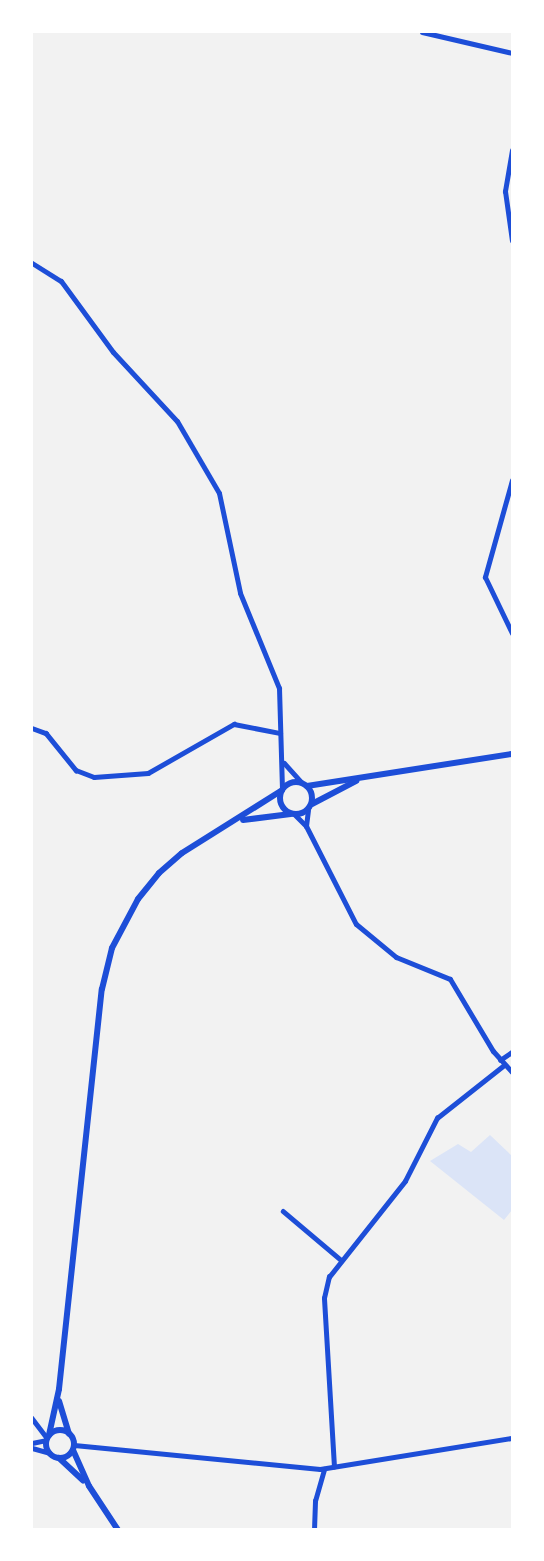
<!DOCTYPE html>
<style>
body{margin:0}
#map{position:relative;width:544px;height:1561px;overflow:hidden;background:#f2f2f2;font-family:"Nunito Sans",sans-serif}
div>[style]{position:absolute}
.green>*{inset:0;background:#dbe4f7}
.minor>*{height:4.5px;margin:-2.25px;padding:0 2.25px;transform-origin:2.25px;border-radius:2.25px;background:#1d4ed8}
.tertiary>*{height:5px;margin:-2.5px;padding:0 2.5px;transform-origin:2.5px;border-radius:2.5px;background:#1d4ed8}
.secondary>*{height:6px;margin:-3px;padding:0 3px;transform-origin:3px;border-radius:3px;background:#1d4ed8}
.secondary>.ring{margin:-3px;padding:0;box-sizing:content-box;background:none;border:6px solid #1d4ed8;border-radius:50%}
span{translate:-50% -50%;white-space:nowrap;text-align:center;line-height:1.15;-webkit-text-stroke:6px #fff;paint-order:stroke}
.frame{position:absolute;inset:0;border:33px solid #fff;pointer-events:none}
</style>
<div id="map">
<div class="green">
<div style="clip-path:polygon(490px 1135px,512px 1156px,512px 1210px,504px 1220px,430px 1161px,458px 1144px,471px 1152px)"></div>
</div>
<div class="minor">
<div style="left:32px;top:728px;width:15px;rotate:20deg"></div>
<div style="left:46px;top:733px;width:48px;rotate:51deg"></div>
<div style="left:76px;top:770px;width:19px;rotate:21deg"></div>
<div style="left:94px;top:777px;width:54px;rotate:-4.2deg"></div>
<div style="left:148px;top:773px;width:99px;rotate:-29.7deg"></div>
<div style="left:234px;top:724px;width:47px;rotate:11.1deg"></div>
<div style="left:500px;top:1060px;width:14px;rotate:-34deg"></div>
<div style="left:283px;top:1211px;width:75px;rotate:40.1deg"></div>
<div style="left:32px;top:1418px;width:25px;rotate:53deg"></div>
<div style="left:334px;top:1467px;width:169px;rotate:-93.4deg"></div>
<div style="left:324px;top:1298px;width:22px;rotate:-77deg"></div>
<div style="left:329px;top:1277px;width:122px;rotate:-51.6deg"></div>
<div style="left:405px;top:1181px;width:71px;rotate:-63.1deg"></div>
<div style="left:437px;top:1118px;width:85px;rotate:-38.3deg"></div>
<div style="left:314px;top:1530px;width:29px;rotate:-88deg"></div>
<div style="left:315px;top:1501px;width:33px;rotate:-74deg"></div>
</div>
<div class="tertiary">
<div style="left:422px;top:32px;width:92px;rotate:13.1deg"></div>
<div style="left:512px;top:150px;width:42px;rotate:99.7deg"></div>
<div style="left:505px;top:191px;width:50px;rotate:82deg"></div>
<div style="left:32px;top:263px;width:34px;rotate:32deg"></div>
<div style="left:61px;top:281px;width:88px;rotate:53.8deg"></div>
<div style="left:113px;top:352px;width:94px;rotate:47.2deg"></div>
<div style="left:177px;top:421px;width:83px;rotate:59.7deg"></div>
<div style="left:219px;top:493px;width:102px;rotate:78.1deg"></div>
<div style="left:240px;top:593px;width:103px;rotate:67.7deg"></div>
<div style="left:279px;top:688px;width:102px;rotate:88.3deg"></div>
<div style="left:512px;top:480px;width:101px;rotate:105.6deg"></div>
<div style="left:485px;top:577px;width:62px;rotate:64.3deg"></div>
<div style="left:284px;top:763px;width:25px;rotate:48deg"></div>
<div style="left:294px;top:814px;width:17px;rotate:45deg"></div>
<div style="left:306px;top:826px;width:110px;rotate:63deg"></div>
<div style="left:356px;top:924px;width:52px;rotate:39.5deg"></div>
<div style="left:396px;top:957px;width:58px;rotate:22.2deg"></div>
<div style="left:450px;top:979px;width:84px;rotate:59.2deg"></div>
<div style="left:493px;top:1051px;width:28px;rotate:48deg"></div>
<div style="left:306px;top:826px;width:16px;rotate:-83deg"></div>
<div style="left:32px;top:1443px;width:14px;rotate:-12deg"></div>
<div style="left:74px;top:1445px;width:247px;rotate:5.6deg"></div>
<div style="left:320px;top:1469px;width:194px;rotate:-9.2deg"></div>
<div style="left:32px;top:1448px;width:18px;rotate:16deg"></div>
</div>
<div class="secondary">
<div class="ring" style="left:280px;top:782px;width:26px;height:26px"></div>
<div style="left:307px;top:786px;width:207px;rotate:-8.9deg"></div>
<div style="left:312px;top:804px;width:50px;rotate:-27.6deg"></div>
<div style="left:243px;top:820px;width:48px;rotate:-7.1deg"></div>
<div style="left:59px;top:1401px;width:34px;rotate:73deg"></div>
<div class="ring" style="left:46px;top:1430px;width:22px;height:22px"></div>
<div style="left:49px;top:1435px;width:47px;rotate:-77.7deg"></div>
<div style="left:59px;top:1389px;width:402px;rotate:-83.9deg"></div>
<div style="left:102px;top:989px;width:42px;rotate:-76.3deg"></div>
<div style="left:112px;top:948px;width:55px;rotate:-62deg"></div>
<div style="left:138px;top:899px;width:33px;rotate:-51deg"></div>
<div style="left:159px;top:873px;width:30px;rotate:-41deg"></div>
<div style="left:182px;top:853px;width:117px;rotate:-32.1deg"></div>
<div style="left:73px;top:1450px;width:39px;rotate:66deg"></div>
<div style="left:89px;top:1486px;width:53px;rotate:56.6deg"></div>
<div style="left:59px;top:1458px;width:33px;rotate:43deg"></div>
</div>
<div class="frame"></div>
</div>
